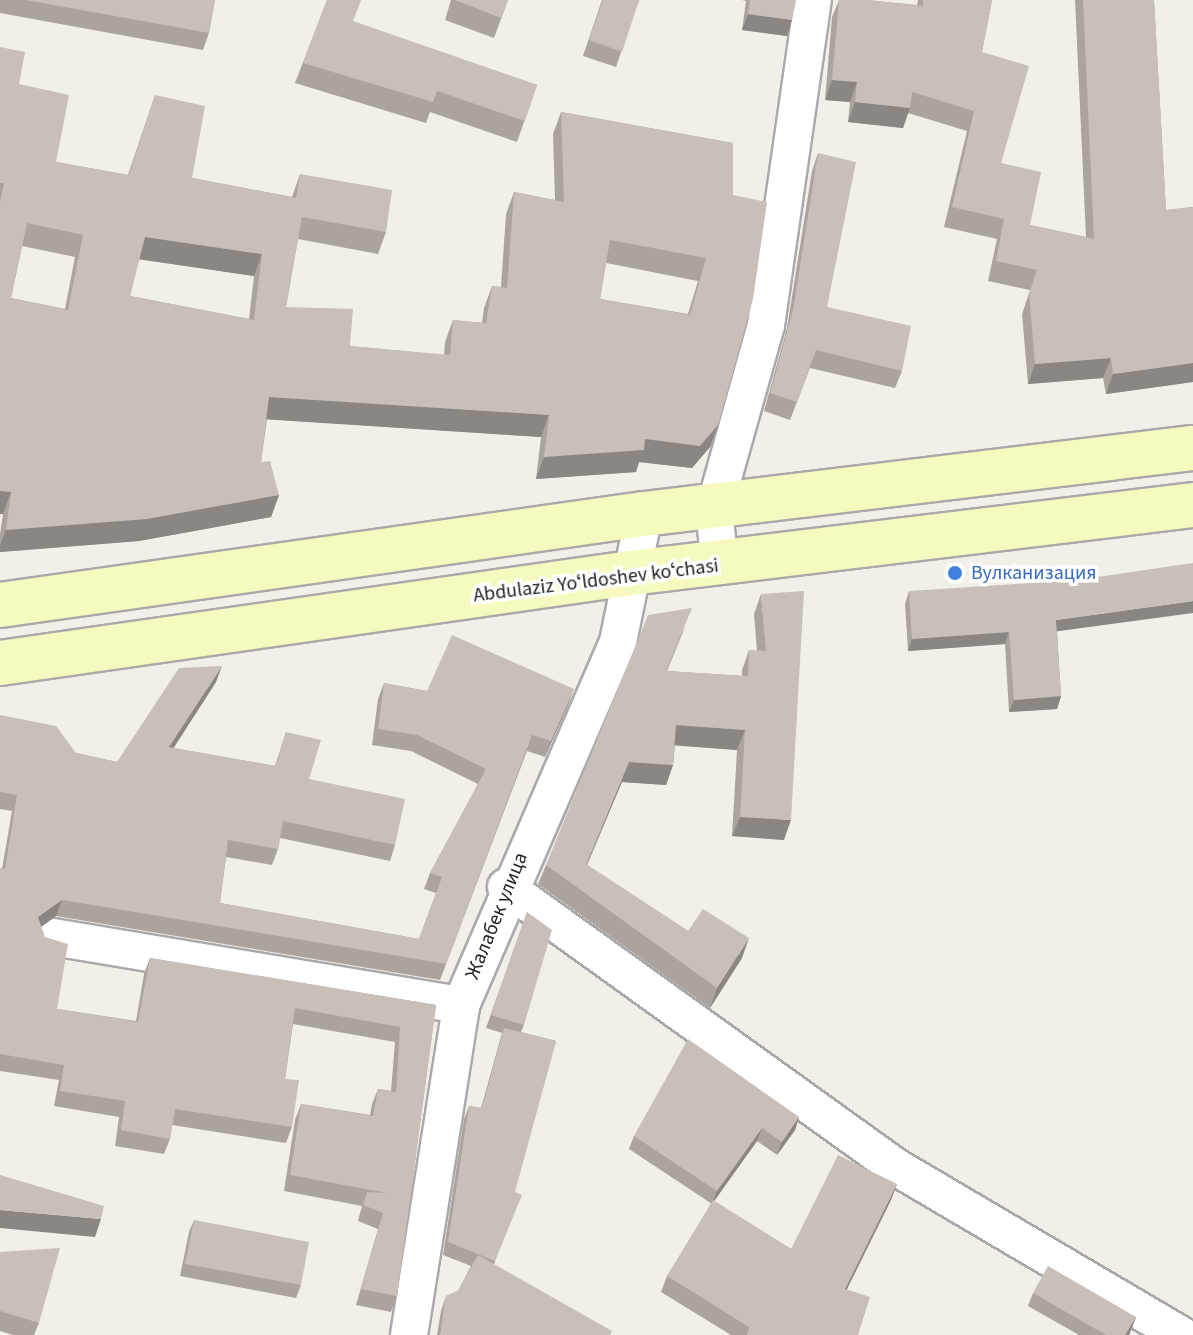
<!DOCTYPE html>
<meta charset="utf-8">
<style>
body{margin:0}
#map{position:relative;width:1193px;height:1335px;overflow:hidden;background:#f2efe9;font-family:"Source Sans 3",sans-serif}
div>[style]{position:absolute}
.roads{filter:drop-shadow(2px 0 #a9a9a9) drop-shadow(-2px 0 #a9a9a9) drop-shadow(0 2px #a9a9a9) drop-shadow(0 -2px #a9a9a9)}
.street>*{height:36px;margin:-18px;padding:0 18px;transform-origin:18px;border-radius:18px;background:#fff}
.secondary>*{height:44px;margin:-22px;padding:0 22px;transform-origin:22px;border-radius:22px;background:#f7fabf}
.wall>*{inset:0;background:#aba49e}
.shaded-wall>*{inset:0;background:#8b8681}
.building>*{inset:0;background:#c7bfb8}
.dots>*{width:22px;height:22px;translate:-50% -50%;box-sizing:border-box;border:4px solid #fff;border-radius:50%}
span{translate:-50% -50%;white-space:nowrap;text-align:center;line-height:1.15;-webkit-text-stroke:7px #fff;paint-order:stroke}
.shop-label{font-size:20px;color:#366cbe}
.left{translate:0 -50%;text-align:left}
.street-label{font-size:20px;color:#222}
</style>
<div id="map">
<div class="roads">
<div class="street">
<div style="left:720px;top:566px;width:56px;rotate:-96.1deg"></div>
<div style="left:714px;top:510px;width:192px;rotate:-74.3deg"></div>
<div style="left:766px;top:325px;width:328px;rotate:-81.8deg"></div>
<div style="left:506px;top:887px;width:478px;rotate:35.7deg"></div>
<div style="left:894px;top:1166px;width:333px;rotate:30.5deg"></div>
<div style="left:53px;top:937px;width:414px;rotate:9.5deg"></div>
<div style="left:409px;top:1335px;width:334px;rotate:-81deg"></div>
<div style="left:461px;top:1005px;width:395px;rotate:-66.6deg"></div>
<div style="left:618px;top:642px;width:131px;rotate:-78.5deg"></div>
</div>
<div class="secondary">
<div style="left:0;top:605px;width:650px;rotate:-8.04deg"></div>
<div style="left:644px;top:514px;width:553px;rotate:-6.86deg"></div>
<div style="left:0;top:663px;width:637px;rotate:-8.12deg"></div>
<div style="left:631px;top:573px;width:566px;rotate:-6.9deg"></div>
</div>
</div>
<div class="wall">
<div style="clip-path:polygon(0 0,215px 0,209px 33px,203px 50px,0 13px)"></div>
<div style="clip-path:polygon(327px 0,353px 22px,537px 85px,517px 142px,430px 112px,426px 123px,295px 83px)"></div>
<div style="clip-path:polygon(451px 0,508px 0,494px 38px,445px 20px)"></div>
<div style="clip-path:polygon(602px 0,639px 0,616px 67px,583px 56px)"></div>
<div style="clip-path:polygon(742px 0,796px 0,787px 36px,742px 30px,746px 1px)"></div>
<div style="clip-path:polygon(839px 0,867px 0,917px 5px,918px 0,992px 0,982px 52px,1001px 163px,1030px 225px,1086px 237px,1075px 0,1154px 0,1166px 210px,1193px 207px,1193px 382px,1106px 394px,1103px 378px,1028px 384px,1022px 314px,1030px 290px,988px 281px,997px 239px,944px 227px,967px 131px,908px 113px,903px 128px,848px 122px,850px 102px,825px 100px,832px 17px)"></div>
<div style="clip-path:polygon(evenodd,0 47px,56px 162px,128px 175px,155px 95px,192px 178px,292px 197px,300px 174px,386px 232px,378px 254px,298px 239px,286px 307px,350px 346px,444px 355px,445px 342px,453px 320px,482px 323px,484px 308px,492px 286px,501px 287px,506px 214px,514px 192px,555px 200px,553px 134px,561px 112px,733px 143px,718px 425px,710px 447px,692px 468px,639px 462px,636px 472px,536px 479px,541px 437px,267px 419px,261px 462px,279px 495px,271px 517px,139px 541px,0 552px,0 534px,3px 514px,0 514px,0 47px,22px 246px,75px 257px,65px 309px,11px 298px,22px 246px,0 47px,139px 259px,254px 276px,249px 319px,130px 296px,139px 259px,0 47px,606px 263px,698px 281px,688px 314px,600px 299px,606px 263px)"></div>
<div style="clip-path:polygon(818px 153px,827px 307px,902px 371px,895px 388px,810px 368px,790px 420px,764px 411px,787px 328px,812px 171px)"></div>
<div style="clip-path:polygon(909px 591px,1057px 631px,1061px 696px,1057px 709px,1009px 712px,1005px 644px,908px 651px,905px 604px)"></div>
<div style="clip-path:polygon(761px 594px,784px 840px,732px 836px,737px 750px,675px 745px,673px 765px,666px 785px,622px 782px,587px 865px,688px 931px,742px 958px,710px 1008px,538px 884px,546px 865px,685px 627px,667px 671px,742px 676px,742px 670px,749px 650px,757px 651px,754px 614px)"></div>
<div style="clip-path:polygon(216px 682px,173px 748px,275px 766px,286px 732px,309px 779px,395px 845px,390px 861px,280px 838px,278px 849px,272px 865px,226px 857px,220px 903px,419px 939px,436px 893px,424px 889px,430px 873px,478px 784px,411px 751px,372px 745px,378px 699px,384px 683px,427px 691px,574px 689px,545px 757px,527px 751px,440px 980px,56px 916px,41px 927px,57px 1009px,136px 1021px,144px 974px,150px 958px,436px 1005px,397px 1296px,391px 1312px,356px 1305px,378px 1229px,358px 1221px,362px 1206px,284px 1191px,295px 1120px,301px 1104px,370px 1115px,372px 1104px,378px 1089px,391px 1091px,395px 1042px,293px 1024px,285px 1079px,292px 1127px,286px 1143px,172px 1125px,170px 1139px,164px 1154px,115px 1146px,119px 1117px,54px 1106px,59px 1080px,0 1071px,0 868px,2px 869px,12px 811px,0 809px,0 715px,76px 753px,117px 762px)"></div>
<div style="clip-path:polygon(527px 912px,524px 1025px,521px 1032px,556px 1041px,494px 1265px,611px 1335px,437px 1335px,441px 1311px,446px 1296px,458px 1291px,471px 1266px,443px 1255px,464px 1119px,469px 1106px,481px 1108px,502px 1033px,486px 1028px)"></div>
<div style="clip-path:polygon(799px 1117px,795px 1130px,777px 1155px,757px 1141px,714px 1201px,791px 1249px,897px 1184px,891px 1200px,847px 1289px,858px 1335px,731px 1335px,661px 1292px,667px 1276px,712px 1204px,629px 1149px,634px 1136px)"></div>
<div style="clip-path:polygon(194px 1220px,301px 1285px,296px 1298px,180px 1276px,189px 1232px)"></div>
<div style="clip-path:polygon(0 1252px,39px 1323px,34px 1335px,13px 1335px,0 1331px)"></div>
<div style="clip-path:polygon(1033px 1293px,1136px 1317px,1129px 1335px,1079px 1335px,1028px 1306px)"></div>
</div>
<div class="shaded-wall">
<div style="clip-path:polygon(748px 14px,792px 20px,787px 36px,742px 30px)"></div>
<div style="clip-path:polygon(832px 80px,857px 82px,850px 102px,825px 100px)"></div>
<div style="clip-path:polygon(855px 102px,910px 108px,903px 128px,848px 122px)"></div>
<div style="clip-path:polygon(145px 237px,262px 254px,254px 276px,137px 259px)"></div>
<div style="clip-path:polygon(1111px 358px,1103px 378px,1028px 384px,1035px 364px)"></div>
<div style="clip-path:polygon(1193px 363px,1193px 382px,1106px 394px,1113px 374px)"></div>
<div style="clip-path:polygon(269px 397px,549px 415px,541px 437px,261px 419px)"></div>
<div style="clip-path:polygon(718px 425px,710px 447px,692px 468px,639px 462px,636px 472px,536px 479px,544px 457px)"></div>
<div style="clip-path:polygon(0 491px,11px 492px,3px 514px,0 514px)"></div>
<div style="clip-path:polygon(279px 495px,271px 517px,139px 541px,0 552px,0 546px,6px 530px)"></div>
<div style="clip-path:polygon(1193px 601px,1193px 613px,1052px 632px,1056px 620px)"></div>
<div style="clip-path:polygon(1009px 632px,1005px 644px,908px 651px,912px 639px)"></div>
<div style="clip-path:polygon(222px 666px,216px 682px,164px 763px,169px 747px)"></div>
<div style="clip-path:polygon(574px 689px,568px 705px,545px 757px,551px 741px)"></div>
<div style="clip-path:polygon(1061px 696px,1057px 709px,1009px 712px,1014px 700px)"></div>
<div style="clip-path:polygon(676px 725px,745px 730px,737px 750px,669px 745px)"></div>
<div style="clip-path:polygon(629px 762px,673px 765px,666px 785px,622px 782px,579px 884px)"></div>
<div style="clip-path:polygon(740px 817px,791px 820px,784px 840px,732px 836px)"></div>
<div style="clip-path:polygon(62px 900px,56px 916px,33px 933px,38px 917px)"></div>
<div style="clip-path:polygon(749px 938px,742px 958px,710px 1008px,717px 988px)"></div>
<div style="clip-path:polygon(799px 1117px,795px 1130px,777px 1155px,782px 1142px)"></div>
<div style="clip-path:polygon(762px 1128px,757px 1141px,712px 1204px,717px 1191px)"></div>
<div style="clip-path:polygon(897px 1184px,891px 1200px,839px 1305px,845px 1289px)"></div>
<div style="clip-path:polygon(0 1210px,101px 1219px,95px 1237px,0 1228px)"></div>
<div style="clip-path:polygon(1136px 1317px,1129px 1335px,1125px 1335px)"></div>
</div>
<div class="building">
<div style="clip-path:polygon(26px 0,215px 0,209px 33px)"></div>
<div style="clip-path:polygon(327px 0,361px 0,353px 21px,537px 85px,525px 121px,437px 91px,433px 102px,303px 63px)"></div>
<div style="clip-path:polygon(455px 0,508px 0,501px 18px)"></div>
<div style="clip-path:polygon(603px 0,639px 0,622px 52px,589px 40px)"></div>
<div style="clip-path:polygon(750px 0,796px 0,792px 20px,748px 14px)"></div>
<div style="clip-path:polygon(839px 0,867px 0,923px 6px,923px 0,992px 0,982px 52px,1029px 66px,1001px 163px,1041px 172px,1030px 225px,1094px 239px,1083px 0,1154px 0,1166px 210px,1193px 207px,1193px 363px,1113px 374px,1111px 358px,1035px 364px,1029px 294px,1037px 270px,996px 261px,1004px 219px,952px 207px,974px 111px,912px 92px,910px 108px,855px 102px,857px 82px,832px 80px)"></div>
<div style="clip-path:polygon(evenodd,0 47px,25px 52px,19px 84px,69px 95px,56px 162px,129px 175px,155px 95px,205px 106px,192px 178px,296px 198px,300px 174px,392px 190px,386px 232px,302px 217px,286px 307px,353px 309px,350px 346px,450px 355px,453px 320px,486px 323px,492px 286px,507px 288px,514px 192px,564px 202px,561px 112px,733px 143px,733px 195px,767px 202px,753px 299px,718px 425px,700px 446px,645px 439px,644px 450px,544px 457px,549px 415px,269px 397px,261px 462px,270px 461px,279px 495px,147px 519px,6px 530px,11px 492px,0 491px,0 203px,4px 183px,0 183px,0 47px,27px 223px,83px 235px,68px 310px,11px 298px,27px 223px,0 47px,145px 237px,262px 254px,254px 320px,130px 296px,145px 237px,0 47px,610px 240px,706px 258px,690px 315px,600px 299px,610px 240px)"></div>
<div style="clip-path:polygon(818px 153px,856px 162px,827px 307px,911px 326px,902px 371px,816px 350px,797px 402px,770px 393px,793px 310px)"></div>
<div style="clip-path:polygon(1193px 563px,1193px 601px,1056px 620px,1061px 696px,1014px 700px,1009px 632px,912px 639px,909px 591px,1077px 580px)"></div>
<div style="clip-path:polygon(804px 591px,791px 820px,740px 817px,745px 730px,676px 725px,673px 765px,629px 762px,586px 864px,688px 931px,703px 909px,749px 938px,717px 988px,546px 865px,648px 615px,692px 608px,666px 671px,748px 676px,749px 650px,766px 651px,761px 594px)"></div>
<div style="clip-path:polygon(452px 635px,574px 689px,551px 741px,532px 735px,446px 964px,62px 900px,38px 917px,45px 937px,68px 944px,57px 1009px,138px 1022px,150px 958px,436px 1005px,397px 1296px,361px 1289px,383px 1213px,363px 1205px,367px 1192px,387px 1193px,290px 1175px,301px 1104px,373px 1116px,378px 1089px,396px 1092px,400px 1027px,295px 1008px,285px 1079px,299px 1080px,292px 1127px,175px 1109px,170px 1139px,121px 1130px,125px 1101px,60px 1091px,64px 1065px,0 1054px,0 868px,5px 869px,17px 795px,0 792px,0 715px,56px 726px,76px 753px,117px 762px,179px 668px,222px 666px,169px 747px,276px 766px,286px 732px,321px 740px,309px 779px,405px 799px,395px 845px,283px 821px,278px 849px,228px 840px,220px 903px,419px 939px,442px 877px,430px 873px,486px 769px,417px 735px,378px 729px,384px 683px,427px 691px)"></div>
<div style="clip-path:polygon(527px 912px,552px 930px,524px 1025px,491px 1015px)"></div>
<div style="clip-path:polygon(504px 1028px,556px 1041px,515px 1192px,522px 1195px,495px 1261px,448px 1242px,469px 1106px,482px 1108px)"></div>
<div style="clip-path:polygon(688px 1039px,799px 1117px,782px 1142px,762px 1128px,717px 1191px,634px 1136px)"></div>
<div style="clip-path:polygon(838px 1155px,897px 1184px,845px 1289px,870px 1297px,858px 1335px,747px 1335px,749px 1327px,667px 1276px,713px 1200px,791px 1249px)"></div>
<div style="clip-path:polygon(0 1175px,104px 1206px,101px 1219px,0 1210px)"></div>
<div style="clip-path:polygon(194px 1220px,309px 1242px,301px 1285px,185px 1264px)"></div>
<div style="clip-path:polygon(60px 1248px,39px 1323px,0 1311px,0 1252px)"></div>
<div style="clip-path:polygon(478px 1255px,612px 1331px,610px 1335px,440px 1335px,446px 1296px,458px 1291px)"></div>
<div style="clip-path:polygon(1048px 1266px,1136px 1317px,1125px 1335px,1106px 1335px,1033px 1293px)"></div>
</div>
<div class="dots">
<div style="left:955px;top:573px;background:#3f7fe0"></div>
</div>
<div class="shop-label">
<span class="left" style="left:971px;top:573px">Вулканизация</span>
</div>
<div class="street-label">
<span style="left:596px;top:581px;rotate:-7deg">Abdulaziz Yoʻldoshev koʻchasi</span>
<span style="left:497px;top:916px;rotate:-68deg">Жалабек улица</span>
</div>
</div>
